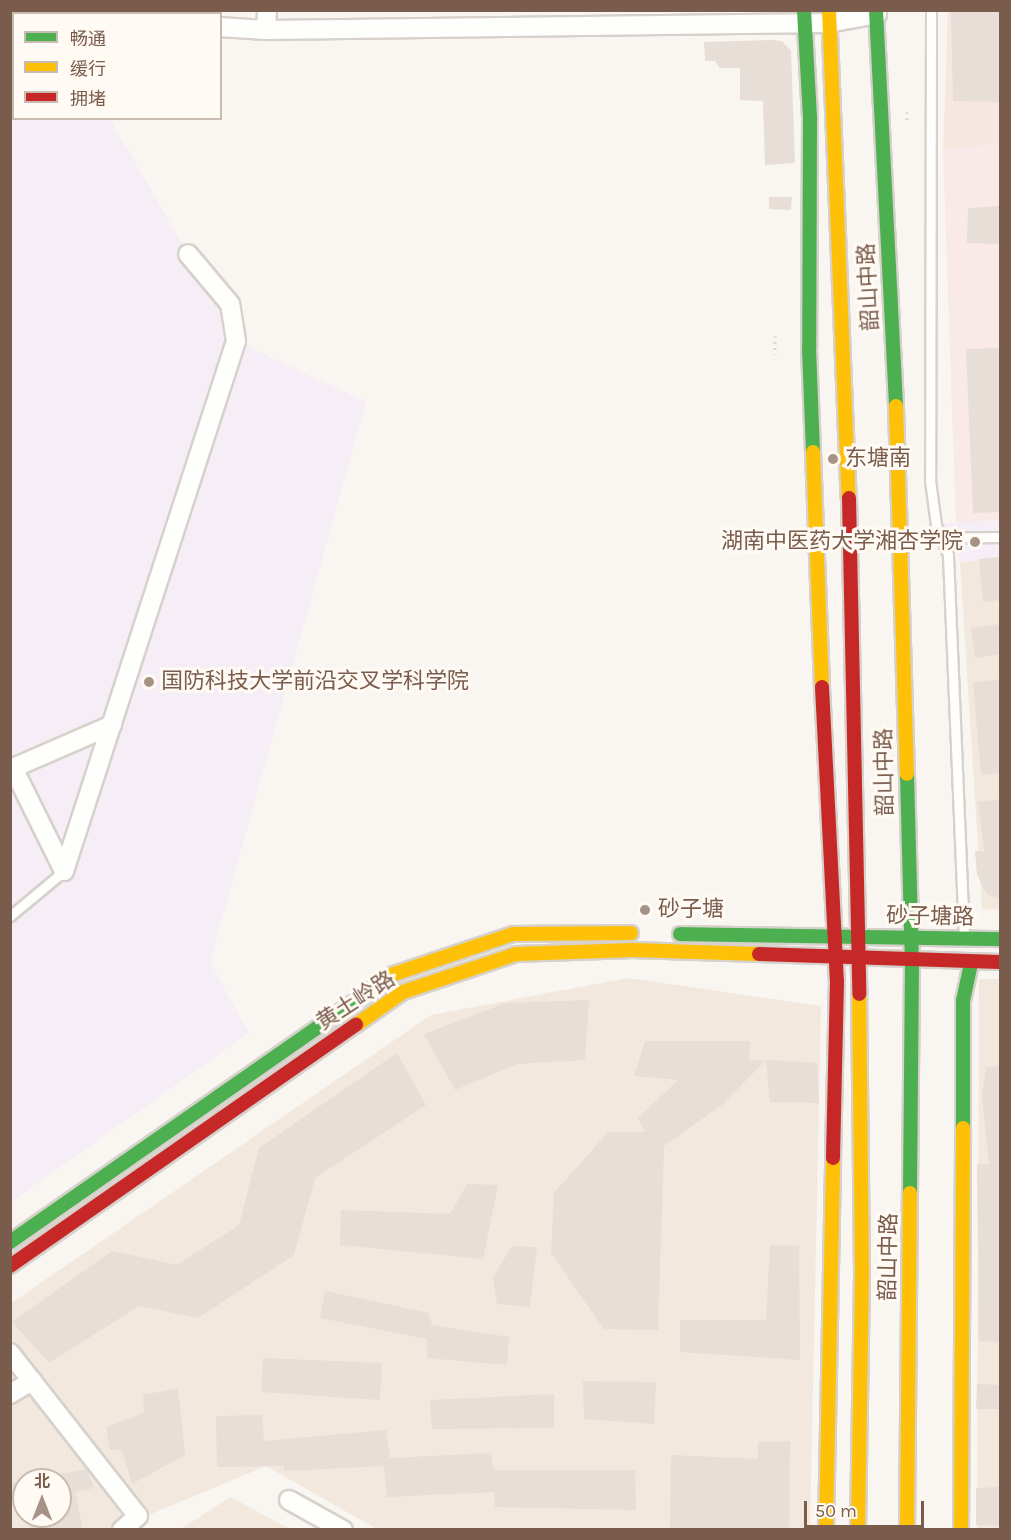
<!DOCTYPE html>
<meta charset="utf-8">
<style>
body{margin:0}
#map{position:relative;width:1011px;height:1540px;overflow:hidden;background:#f9f5f0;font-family:Karla,"Noto Sans SC",sans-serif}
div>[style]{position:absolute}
.residential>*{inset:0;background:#f2e8de}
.commercial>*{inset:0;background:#f6e8e1}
.education>*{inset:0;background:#f6eef6}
.medical>*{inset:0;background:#fae9e9}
.building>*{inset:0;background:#e6ded7}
.path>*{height:3px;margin-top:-1.5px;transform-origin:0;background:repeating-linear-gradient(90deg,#dcd5d0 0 1.5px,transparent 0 6px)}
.roads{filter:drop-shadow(2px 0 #d7d1cb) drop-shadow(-2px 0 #d7d1cb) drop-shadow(0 2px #d7d1cb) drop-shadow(0 -2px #d7d1cb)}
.lane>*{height:9px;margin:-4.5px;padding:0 4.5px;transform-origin:4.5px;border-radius:4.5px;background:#fefefd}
.street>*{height:18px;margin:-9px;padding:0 9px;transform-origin:9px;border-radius:9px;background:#fefefd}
.fast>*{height:14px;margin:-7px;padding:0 7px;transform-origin:7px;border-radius:7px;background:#4caf50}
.slow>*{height:14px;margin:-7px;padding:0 7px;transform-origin:7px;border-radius:7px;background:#ffc107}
.jam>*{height:14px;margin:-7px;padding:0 7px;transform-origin:7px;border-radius:7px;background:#c62828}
.dots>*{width:16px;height:16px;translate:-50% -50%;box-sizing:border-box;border:3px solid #fffaf3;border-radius:50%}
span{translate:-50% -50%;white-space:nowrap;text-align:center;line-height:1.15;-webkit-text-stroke:6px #fffaf3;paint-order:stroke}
.street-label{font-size:22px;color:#7a5c4d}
.poi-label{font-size:22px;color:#7a5c4d}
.left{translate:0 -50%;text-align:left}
.right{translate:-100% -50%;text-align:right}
.frame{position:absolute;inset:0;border:12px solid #7a5c4d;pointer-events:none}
.legend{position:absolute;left:12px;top:12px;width:210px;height:108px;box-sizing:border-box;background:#fffaf3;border:2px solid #cabbb1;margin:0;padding:8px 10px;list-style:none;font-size:18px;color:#7a5c4d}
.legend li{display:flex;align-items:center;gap:12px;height:30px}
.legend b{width:30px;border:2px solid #cabbb1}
.north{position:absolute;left:12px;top:1468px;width:60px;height:60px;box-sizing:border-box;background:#fffaf3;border:2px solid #cabbb1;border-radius:50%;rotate:0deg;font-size:16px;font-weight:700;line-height:24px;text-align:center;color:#7a5c4d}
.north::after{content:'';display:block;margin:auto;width:21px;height:27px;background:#a69286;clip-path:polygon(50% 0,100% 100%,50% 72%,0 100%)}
.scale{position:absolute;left:804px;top:1501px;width:120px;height:27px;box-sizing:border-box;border:3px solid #7a5c4d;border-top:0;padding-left:8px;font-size:18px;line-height:21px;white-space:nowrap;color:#7a5c4d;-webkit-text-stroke:4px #fffaf3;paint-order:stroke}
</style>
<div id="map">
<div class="residential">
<div style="clip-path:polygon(1000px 559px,1000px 910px,982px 909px,960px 562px)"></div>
<div style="clip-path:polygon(evenodd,628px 978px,821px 1006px,810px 1529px,377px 1529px,266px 1466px,115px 1529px,11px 1529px,10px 1304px,431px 1015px,628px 978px,24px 1480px,60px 1480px,60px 1516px,24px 1516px,24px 1480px)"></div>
<div style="clip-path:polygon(979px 979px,1000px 979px,1000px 1529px,977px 1530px)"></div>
<div style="clip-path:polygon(230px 1497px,290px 1529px,181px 1529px)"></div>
</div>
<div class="commercial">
<div style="clip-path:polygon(948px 11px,1000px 11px,1000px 144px,943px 151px)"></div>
</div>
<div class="education">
<div style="clip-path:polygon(47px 10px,49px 13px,14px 14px,14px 118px,110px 119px,188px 254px,230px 304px,236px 341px,366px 402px,210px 962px,249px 1033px,11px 1202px,10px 11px)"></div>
<div style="clip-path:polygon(1000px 520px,1000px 559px,960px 562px,942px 524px)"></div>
</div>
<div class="medical">
<div style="clip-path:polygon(1000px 144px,1000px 520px,956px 523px,943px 151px)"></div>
</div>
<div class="building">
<div style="clip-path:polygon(951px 11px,1000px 11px,1000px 102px,953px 101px)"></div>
<div style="clip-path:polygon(773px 40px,782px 41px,791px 51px,795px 163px,765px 165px,763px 101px,740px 100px,740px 68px,720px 68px,715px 61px,705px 61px,704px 42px)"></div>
<div style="clip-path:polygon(769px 197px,792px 197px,791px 210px,769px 209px)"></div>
<div style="clip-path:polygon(1000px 206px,1000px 244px,967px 243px,968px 208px)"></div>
<div style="clip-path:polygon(1000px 348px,1000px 512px,973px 513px,966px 349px)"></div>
<div style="clip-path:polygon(1000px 557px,1000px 600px,983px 602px,979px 559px)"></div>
<div style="clip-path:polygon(1000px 624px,1000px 654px,975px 658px,971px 628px)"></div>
<div style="clip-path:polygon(1000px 679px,1000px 773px,981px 775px,973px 683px)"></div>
<div style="clip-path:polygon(1000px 799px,1000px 899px,987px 894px,977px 875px,975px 851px,984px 851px,978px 802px)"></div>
<div style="clip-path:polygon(589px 1000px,585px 1060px,517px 1064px,455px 1090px,424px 1034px,506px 1003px)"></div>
<div style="clip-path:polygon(645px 1041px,750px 1041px,749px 1060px,766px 1060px,723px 1104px,664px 1146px,658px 1330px,604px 1329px,551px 1253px,554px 1193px,608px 1132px,645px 1132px,638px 1118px,678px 1080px,634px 1076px)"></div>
<div style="clip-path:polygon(397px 1053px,426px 1105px,315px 1178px,294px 1255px,198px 1318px,139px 1306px,49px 1363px,12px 1322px,112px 1251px,177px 1265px,239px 1225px,259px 1148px)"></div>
<div style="clip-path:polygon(766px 1060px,817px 1063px,819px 1103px,770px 1102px)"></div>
<div style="clip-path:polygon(1000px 1066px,1000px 1342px,979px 1341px,977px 1164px,989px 1164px,982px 1095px,986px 1067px)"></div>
<div style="clip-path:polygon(467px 1184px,498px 1185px,483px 1259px,340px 1245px,341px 1210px,450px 1214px)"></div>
<div style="clip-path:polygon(770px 1245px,799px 1246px,800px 1360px,680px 1352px,680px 1320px,766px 1320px)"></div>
<div style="clip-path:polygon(512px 1246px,537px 1247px,530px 1307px,497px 1304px,493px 1277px)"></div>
<div style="clip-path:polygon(325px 1291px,429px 1313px,432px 1325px,509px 1337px,507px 1365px,427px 1358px,427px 1339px,320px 1318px)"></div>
<div style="clip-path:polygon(263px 1358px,382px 1363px,380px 1400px,261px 1392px)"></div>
<div style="clip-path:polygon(583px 1381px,656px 1382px,654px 1424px,584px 1419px)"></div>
<div style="clip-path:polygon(977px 1384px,1000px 1385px,1000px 1409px,976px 1409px)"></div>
<div style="clip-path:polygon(178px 1388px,185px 1455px,132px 1484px,122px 1450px,110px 1450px,106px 1427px,144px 1413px,143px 1395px)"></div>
<div style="clip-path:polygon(554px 1394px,554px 1428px,432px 1429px,430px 1400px)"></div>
<div style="clip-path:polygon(262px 1415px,264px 1441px,386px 1430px,390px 1458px,491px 1453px,494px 1470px,635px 1470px,636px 1510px,495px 1507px,494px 1492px,387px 1497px,384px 1466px,284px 1471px,284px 1466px,217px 1467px,216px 1416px)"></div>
<div style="clip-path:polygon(790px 1441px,789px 1530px,670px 1530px,671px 1455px,758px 1459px,758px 1442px)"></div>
<div style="clip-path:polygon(87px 1469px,94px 1488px,75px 1492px,83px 1530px,31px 1530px,27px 1516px,60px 1516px,60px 1474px)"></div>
<div style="clip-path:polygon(24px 1481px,24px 1502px,10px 1503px,10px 1483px)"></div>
<div style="clip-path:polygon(1000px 1487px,1000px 1526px,976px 1525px,976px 1488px)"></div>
</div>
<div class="path">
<div style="left:907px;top:112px;width:10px;rotate:90deg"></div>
<div style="left:775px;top:336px;width:18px;rotate:90deg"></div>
</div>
<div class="roads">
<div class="lane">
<div style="left:931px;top:10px;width:470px;rotate:90.1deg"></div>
<div style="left:930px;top:480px;width:45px;rotate:82.4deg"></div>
<div style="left:936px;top:525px;width:32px;rotate:68deg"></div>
<div style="left:948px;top:555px;width:382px;rotate:87.6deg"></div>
<div style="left:905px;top:538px;width:95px;rotate:-0.6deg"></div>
<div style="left:10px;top:916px;width:70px;rotate:-39.8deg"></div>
</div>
<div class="street">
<div style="left:220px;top:27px;width:46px;rotate:3.7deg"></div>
<div style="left:266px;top:30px;width:563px;rotate:-0.71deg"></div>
<div style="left:829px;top:23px;width:49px;rotate:-10.6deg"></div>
<div style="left:266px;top:30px;width:20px;rotate:-87deg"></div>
<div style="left:64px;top:871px;width:557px;rotate:-72.02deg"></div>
<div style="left:236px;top:341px;width:37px;rotate:-99deg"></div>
<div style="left:230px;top:304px;width:65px;rotate:-130deg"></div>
<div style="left:64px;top:871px;width:115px;rotate:-116.3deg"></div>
<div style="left:13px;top:768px;width:108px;rotate:-23.5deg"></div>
<div style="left:10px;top:1353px;width:207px;rotate:51.9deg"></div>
<div style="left:138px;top:1516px;width:21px;rotate:139deg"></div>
<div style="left:10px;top:1394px;width:26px;rotate:-31deg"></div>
<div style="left:289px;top:1500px;width:62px;rotate:29.1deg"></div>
</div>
<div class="fast">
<div style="left:804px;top:10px;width:107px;rotate:86.8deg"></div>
<div style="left:810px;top:117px;width:231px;rotate:90.2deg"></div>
<div style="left:809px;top:348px;width:104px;rotate:87.8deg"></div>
<div style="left:876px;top:10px;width:397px;rotate:87.1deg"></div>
<div style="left:907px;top:774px;width:188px;rotate:88.5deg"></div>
<div style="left:912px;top:962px;width:231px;rotate:90.5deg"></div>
<div style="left:680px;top:934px;width:320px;rotate:0.9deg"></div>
<div style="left:963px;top:1128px;width:127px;rotate:-90deg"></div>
<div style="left:963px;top:1001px;width:40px;rotate:-78deg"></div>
<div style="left:10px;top:1242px;width:449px;rotate:-34.9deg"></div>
</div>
<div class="slow">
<div style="left:829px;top:10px;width:488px;rotate:87.7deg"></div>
<div style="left:896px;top:406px;width:368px;rotate:88.3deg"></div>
<div style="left:813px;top:452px;width:235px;rotate:87.8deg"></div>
<div style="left:378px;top:985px;width:19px;rotate:-35deg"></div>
<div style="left:394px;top:974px;width:126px;rotate:-18.6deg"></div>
<div style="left:513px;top:934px;width:118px;rotate:-0.5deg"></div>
<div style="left:356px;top:1025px;width:57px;rotate:-35.1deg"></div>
<div style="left:403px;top:992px;width:119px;rotate:-18.6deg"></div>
<div style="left:516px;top:954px;width:117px;rotate:-2deg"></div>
<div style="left:633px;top:950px;width:126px;rotate:1.8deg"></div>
<div style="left:826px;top:1530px;width:372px;rotate:-88.9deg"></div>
<div style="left:858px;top:1530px;width:258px;rotate:-89.1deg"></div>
<div style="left:862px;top:1272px;width:278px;rotate:-90.6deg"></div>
<div style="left:907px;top:1530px;width:337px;rotate:-89.5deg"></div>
<div style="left:961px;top:1530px;width:402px;rotate:-89.7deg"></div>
</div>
<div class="jam">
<div style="left:849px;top:498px;width:496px;rotate:88.8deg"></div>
<div style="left:822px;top:687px;width:294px;rotate:87.1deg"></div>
<div style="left:837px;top:981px;width:177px;rotate:91.3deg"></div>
<div style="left:759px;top:954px;width:241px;rotate:1.9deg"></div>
<div style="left:10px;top:1266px;width:422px;rotate:-34.9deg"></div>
</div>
</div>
<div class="dots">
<div style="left:833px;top:459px;background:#a69286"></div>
<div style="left:975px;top:542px;background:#a69286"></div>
<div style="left:149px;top:682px;background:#a69286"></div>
<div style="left:645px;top:910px;background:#a69286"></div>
</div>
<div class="street-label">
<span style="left:869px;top:287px;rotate:-93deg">韶山中路</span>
<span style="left:885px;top:772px;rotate:-91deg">韶山中路</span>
<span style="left:930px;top:917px;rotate:1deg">砂子塘路</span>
<span style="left:356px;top:1001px;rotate:-33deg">黄土岭路</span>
<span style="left:889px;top:1257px;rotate:-89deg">韶山中路</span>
</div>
<div class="poi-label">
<span class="left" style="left:845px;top:459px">东塘南</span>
<span class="right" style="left:963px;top:542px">湖南中医药大学湘杏学院</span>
<span class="left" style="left:161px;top:682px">国防科技大学前沿交叉学科学院</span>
<span class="left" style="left:658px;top:910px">砂子塘</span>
</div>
<div class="frame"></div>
<ul class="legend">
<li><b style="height:8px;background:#4caf50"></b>畅通</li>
<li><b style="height:8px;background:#ffc107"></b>缓行</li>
<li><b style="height:8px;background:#c62828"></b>拥堵</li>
</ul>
<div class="north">北</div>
<div class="scale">50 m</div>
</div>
